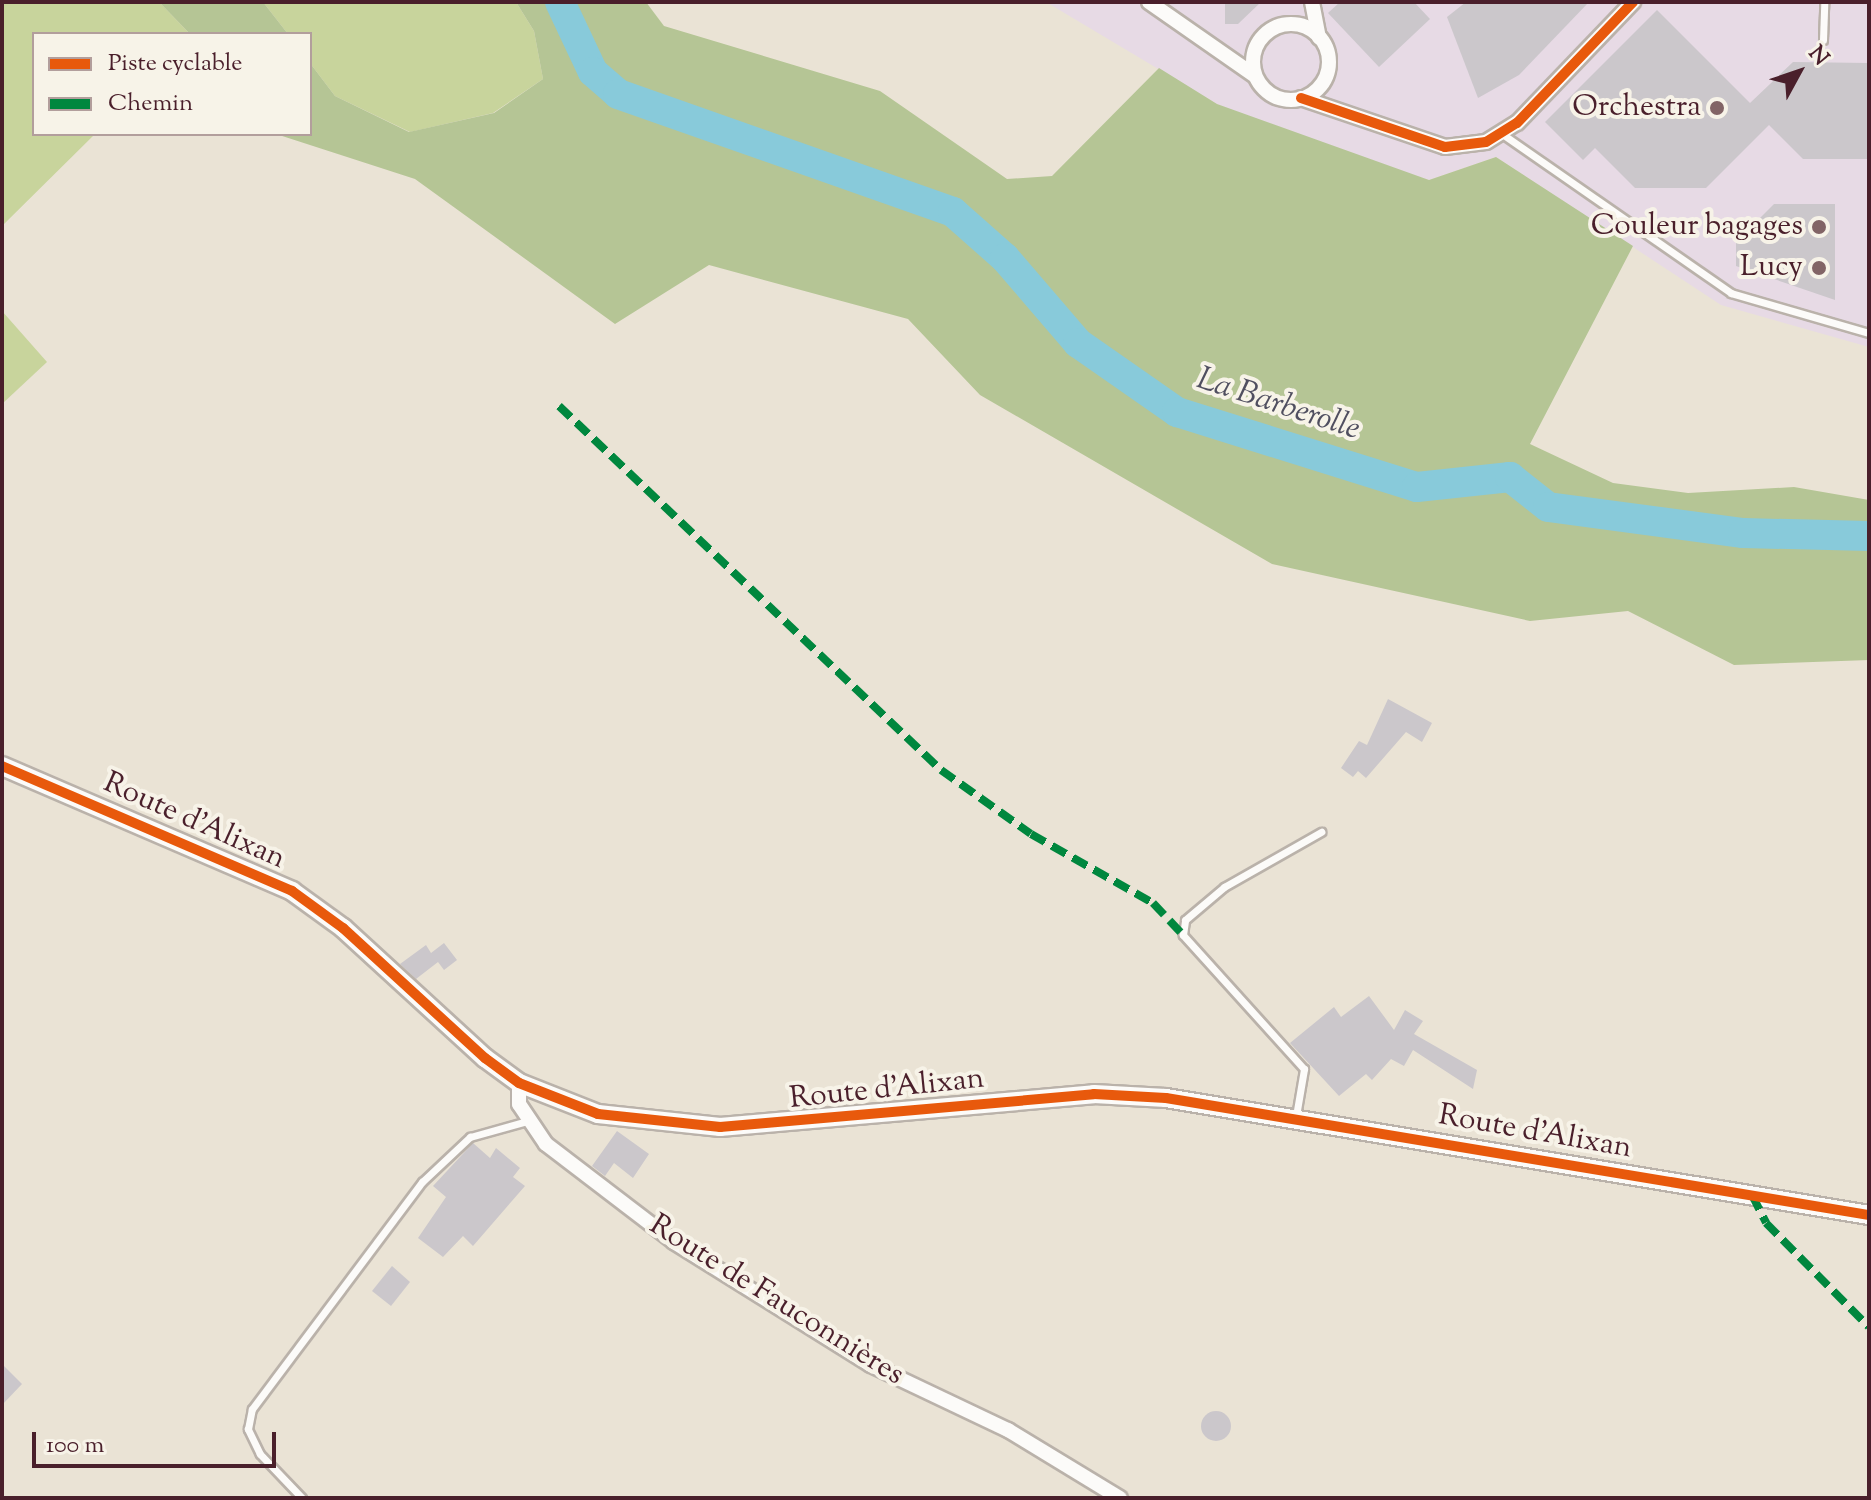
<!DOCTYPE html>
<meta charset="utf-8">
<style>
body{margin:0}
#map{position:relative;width:1871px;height:1500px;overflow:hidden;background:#eae3d5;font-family:"Sorts Mill Goudy",serif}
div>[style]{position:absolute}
.built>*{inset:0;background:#e7dae5}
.green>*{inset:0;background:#c8d49c}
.forest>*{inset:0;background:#b5c595}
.river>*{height:30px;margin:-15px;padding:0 15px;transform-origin:15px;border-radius:15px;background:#88cada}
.building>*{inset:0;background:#cbc7cb}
.round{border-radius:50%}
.roads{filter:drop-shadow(2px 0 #bab2aa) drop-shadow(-2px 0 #bab2aa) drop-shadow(0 2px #bab2aa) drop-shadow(0 -2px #bab2aa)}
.lane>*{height:7px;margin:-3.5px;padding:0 3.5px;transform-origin:3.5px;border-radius:3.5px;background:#fcfbf9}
.street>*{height:14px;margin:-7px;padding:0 7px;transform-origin:7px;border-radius:7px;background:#fcfbf9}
.street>.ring{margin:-7px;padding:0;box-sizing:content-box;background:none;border:14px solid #fcfbf9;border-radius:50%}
.secondary>*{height:18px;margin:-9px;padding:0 9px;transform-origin:9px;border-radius:9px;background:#fcfbf9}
.quiet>*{height:8px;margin-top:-4px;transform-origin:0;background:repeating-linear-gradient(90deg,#00873e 0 16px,transparent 0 24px)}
.cycleway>*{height:10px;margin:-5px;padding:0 5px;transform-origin:5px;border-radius:5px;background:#e8590c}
.dots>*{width:22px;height:22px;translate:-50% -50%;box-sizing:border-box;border:4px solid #f7f3e8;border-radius:50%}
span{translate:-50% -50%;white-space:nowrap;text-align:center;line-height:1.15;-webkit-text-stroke:8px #f7f3e8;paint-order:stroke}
.poi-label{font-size:30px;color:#4a1f2b}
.right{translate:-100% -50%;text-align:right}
.street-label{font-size:30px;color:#4a1f2b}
.water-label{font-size:32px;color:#504f60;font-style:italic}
.frame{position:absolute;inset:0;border:4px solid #4a1f2b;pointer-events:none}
.legend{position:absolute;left:32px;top:32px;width:280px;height:104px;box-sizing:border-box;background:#f7f3e8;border:2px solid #b29e9c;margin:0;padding:10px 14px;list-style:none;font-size:24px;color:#4a1f2b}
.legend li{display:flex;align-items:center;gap:16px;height:40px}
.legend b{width:40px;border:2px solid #b29e9c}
.north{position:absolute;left:1759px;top:32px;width:80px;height:80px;-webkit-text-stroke:6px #f7f3e8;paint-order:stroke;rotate:50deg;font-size:22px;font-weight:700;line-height:32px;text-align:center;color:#4a1f2b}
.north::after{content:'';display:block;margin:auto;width:28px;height:36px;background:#4a1f2b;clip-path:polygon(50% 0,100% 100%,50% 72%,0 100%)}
.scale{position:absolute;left:32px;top:1432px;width:244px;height:36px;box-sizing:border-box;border:4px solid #4a1f2b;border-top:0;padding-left:10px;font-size:24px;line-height:28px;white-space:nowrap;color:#4a1f2b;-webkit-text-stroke:6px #f7f3e8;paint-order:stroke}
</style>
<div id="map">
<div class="built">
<div style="clip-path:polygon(1046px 2px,1869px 2px,1869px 347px,1721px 305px,1496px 157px,1429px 180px,1321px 146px,1217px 104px)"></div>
</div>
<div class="green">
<div style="clip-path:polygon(2px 2px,159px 2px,190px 34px,34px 34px,34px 134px,95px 134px,2px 226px)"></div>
<div style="clip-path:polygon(263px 2px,516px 2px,534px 31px,543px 79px,493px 113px,410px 132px,335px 96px,310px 63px,310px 34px,288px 34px)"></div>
<div style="clip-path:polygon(2px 311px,47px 362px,2px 404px)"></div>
</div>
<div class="forest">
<div style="clip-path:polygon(159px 2px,263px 2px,288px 34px,190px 34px)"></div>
<div style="clip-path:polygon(516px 2px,646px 2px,664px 26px,880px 91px,1007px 179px,1052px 176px,1159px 68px,1217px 104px,1429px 180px,1496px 157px,1633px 246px,1530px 444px,1613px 483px,1688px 493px,1794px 487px,1869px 500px,1869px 660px,1734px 665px,1628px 611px,1530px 621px,1272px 564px,980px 395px,908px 319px,709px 265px,615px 324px,415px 179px,276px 134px,310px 134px,310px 63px,335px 96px,409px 132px,494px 113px,543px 79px,534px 31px)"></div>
</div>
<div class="river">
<div style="left:560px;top:2px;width:77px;rotate:64.8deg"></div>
<div style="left:593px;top:72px;width:33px;rotate:41deg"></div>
<div style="left:618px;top:94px;width:355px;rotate:19.4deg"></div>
<div style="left:953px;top:212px;width:69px;rotate:41.5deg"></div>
<div style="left:1005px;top:258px;width:112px;rotate:49.3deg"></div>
<div style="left:1078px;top:343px;width:121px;rotate:34.9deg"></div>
<div style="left:1177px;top:412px;width:251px;rotate:17.4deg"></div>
<div style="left:1417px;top:487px;width:94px;rotate:-6.1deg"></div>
<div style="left:1510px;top:477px;width:48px;rotate:38.3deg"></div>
<div style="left:1548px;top:507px;width:197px;rotate:7.6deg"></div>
<div style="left:1743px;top:533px;width:126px;rotate:1.4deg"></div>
</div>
<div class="building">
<div style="clip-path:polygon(1225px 2px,1261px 2px,1238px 24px,1225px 24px)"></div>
<div style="clip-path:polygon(1340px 2px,1414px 2px,1430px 19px,1379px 67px,1328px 13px)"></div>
<div style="clip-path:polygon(1466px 2px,1589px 2px,1519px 75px,1478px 98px,1447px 17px)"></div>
<div style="clip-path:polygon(1657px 10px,1750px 103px,1793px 62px,1869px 63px,1869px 159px,1803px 159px,1769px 125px,1706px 188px,1635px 188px,1595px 148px,1583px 160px,1545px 122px)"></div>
<div style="clip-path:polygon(1774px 204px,1835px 204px,1835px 300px,1736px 266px,1736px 242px)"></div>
<div style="clip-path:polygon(1388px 699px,1432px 723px,1422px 742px,1406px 732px,1366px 778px,1358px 771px,1353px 777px,1341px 768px,1359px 741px,1367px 745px)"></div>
<div style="clip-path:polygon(444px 943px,457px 960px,444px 970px,438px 962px,416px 979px,400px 964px,426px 945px,431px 953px)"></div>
<div style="clip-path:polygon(1369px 996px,1394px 1030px,1405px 1010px,1423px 1021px,1414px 1034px,1477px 1070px,1473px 1089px,1413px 1050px,1404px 1066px,1391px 1059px,1372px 1080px,1366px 1074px,1339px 1096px,1290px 1043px,1334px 1007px,1341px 1017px)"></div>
<div style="clip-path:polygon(617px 1131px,649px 1154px,633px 1178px,614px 1163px,605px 1176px,592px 1166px)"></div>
<div style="clip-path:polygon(473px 1143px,490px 1158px,496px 1148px,520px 1168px,513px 1177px,525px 1186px,473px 1246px,463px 1236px,443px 1257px,418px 1238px,446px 1197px,433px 1186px)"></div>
<div style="clip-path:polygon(392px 1266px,410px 1282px,391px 1306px,372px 1291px)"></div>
<div style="clip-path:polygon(2px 1364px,22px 1384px,2px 1405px)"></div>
<div class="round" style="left:1201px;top:1411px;width:30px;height:30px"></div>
</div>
<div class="roads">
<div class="lane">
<div style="left:1823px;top:40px;width:38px;rotate:-88deg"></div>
<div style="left:1501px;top:133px;width:280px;rotate:34.8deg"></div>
<div style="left:1731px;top:293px;width:144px;rotate:16.2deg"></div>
<div style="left:1296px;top:1116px;width:48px;rotate:-80.3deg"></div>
<div style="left:1304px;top:1069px;width:181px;rotate:-132.1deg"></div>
<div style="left:1183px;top:935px;width:15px;rotate:-82deg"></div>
<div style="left:1185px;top:920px;width:51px;rotate:-40.2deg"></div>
<div style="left:1224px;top:887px;width:112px;rotate:-29.6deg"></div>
<div style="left:302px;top:1498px;width:61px;rotate:-133.7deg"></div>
<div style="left:260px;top:1454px;width:28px;rotate:-116deg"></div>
<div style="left:248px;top:1429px;width:20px;rotate:-79deg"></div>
<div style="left:252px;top:1409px;width:284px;rotate:-53.2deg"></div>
<div style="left:422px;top:1182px;width:66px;rotate:-43.2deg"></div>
<div style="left:470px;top:1137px;width:59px;rotate:-15.7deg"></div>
</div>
<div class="street">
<div style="left:1149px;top:2px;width:129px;rotate:34.9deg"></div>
<div style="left:1312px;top:2px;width:36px;rotate:79deg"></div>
<div class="ring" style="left:1253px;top:24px;width:62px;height:62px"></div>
<div style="left:1301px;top:98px;width:152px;rotate:18.8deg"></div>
<div style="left:1445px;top:147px;width:41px;rotate:-7deg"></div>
<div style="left:1486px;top:142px;width:36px;rotate:-32deg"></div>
<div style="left:1517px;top:123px;width:168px;rotate:-46.2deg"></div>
<div style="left:519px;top:1083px;width:21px;rotate:90deg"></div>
<div style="left:519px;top:1104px;width:48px;rotate:56deg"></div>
<div style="left:546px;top:1144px;width:161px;rotate:37.4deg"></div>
<div style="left:674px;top:1242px;width:232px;rotate:32deg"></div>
<div style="left:871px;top:1365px;width:152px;rotate:25.4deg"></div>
<div style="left:1008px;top:1430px;width:131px;rotate:31.3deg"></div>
</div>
<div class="secondary">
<div style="left:2px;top:766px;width:316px;rotate:23.3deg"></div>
<div style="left:292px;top:891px;width:63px;rotate:36deg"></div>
<div style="left:343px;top:928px;width:193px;rotate:42.5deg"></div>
<div style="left:485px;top:1058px;width:42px;rotate:36.3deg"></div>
<div style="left:519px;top:1083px;width:85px;rotate:21.4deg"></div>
<div style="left:598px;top:1114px;width:123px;rotate:6.1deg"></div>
<div style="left:720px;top:1127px;width:375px;rotate:-5deg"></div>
<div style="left:1094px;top:1094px;width:72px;rotate:3.2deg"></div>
<div style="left:1166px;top:1098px;width:713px;rotate:9.45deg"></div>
</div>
</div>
<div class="quiet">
<div style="left:559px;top:406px;width:528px;rotate:43.62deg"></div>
<div style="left:941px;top:770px;width:110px;rotate:35.4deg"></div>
<div style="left:1031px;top:834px;width:140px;rotate:29.5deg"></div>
<div style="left:1153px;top:903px;width:44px;rotate:46.8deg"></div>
<div style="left:1752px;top:1195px;width:31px;rotate:63deg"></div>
<div style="left:1766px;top:1223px;width:146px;rotate:45.3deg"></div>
</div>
<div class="cycleway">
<div style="left:1301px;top:98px;width:152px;rotate:18.8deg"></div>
<div style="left:1445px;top:147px;width:41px;rotate:-7deg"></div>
<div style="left:1486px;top:142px;width:36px;rotate:-32deg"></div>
<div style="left:1517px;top:123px;width:168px;rotate:-46.2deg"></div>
<div style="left:2px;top:766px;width:316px;rotate:23.3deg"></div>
<div style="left:292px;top:891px;width:63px;rotate:36deg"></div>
<div style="left:343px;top:928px;width:193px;rotate:42.5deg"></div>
<div style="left:485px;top:1058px;width:42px;rotate:36.3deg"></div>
<div style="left:519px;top:1083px;width:85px;rotate:21.4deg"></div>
<div style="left:598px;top:1114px;width:123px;rotate:6.1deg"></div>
<div style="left:720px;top:1127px;width:375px;rotate:-5deg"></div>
<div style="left:1094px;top:1094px;width:72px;rotate:3.2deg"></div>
<div style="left:1166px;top:1098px;width:713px;rotate:9.45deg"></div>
</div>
<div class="dots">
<div style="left:1717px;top:108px;background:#826466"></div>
<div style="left:1819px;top:227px;background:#826466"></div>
<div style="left:1819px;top:268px;background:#826466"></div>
</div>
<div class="poi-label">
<span class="right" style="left:1701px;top:108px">Orchestra</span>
<span class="right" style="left:1803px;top:227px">Couleur bagages</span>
<span class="right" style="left:1803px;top:268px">Lucy</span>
</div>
<div class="street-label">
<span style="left:194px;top:822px;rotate:24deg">Route d'Alixan</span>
<span style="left:887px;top:1090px;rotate:-6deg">Route d'Alixan</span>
<span style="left:1535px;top:1133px;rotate:10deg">Route d'Alixan</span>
<span style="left:776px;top:1301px;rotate:32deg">Route de Fauconnières</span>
</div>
<div class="water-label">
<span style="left:1278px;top:405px;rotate:18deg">La Barberolle</span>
</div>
<div class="frame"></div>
<ul class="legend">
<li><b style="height:10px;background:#e8590c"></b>Piste cyclable</li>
<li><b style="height:10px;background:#00873e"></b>Chemin</li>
</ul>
<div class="north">N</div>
<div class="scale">100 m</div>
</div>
